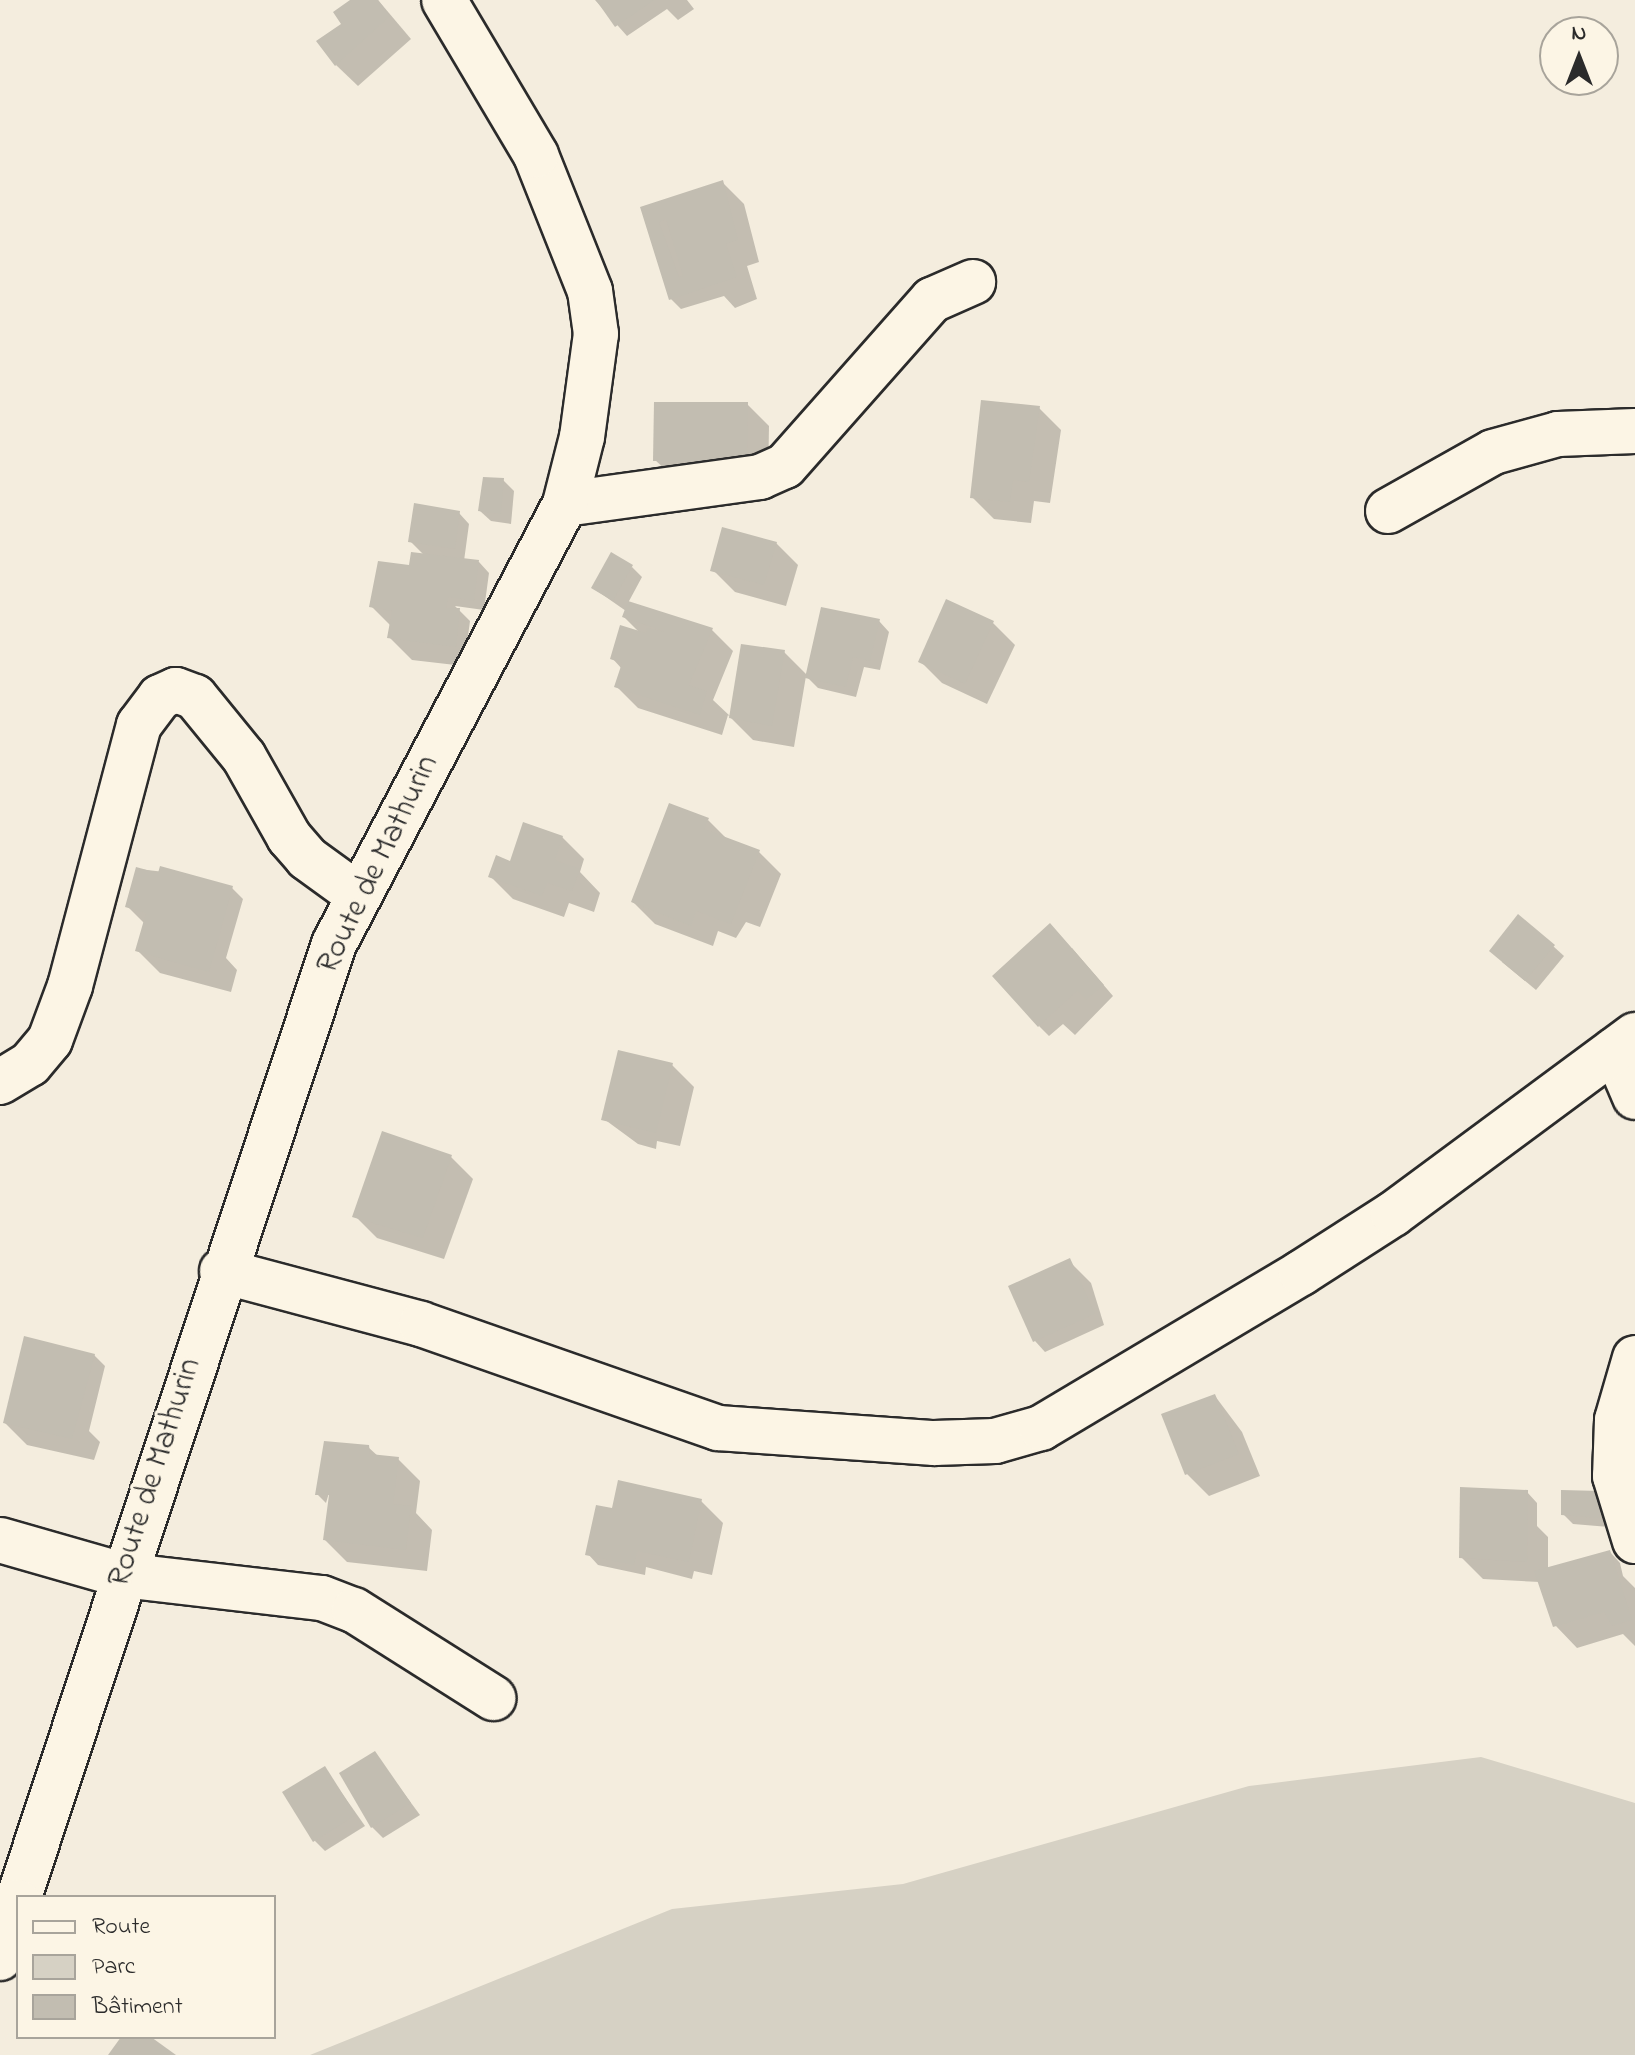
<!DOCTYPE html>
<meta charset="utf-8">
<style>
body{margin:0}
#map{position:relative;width:1635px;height:2055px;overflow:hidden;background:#f4edde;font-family:"Indie Flower",sans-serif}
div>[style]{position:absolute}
.green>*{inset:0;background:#d6d1c4}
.shadow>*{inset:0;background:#0003}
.building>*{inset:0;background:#c2bdb1}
.roads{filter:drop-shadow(2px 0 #2b2b2b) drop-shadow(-2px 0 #2b2b2b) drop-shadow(0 2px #2b2b2b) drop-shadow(0 -2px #2b2b2b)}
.street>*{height:44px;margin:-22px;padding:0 22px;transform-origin:22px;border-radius:22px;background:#fcf5e5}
.secondary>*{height:44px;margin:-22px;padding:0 22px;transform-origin:22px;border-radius:22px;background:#fcf5e5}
span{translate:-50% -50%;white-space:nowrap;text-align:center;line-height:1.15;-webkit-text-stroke:6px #fcf5e5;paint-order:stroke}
.street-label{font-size:32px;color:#2b2b2b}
.legend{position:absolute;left:16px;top:1895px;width:260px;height:144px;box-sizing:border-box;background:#fcf5e5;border:2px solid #a8a49b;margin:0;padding:10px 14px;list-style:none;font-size:24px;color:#2b2b2b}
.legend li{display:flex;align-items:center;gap:16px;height:40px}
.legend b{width:40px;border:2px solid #a8a49b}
.north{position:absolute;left:1539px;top:16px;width:80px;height:80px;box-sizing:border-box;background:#fcf5e5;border:2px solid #a8a49b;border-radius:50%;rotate:0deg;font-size:22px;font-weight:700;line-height:32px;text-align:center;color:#2b2b2b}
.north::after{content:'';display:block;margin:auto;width:28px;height:36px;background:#2b2b2b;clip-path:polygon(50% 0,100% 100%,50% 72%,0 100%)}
</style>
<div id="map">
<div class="green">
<div style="clip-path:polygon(1481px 1757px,1635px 1803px,1635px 2055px,310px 2055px,672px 1909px,903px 1884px,1249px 1786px)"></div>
</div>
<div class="shadow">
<div style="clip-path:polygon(353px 0,378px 0,411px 39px,358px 86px,336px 65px)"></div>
<div style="clip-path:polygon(595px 0,687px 0,694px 9px,678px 20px,667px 9px,627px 36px)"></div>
<div style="clip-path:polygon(722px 182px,744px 204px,759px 262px,747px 266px,757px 299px,735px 308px,724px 296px,681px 309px,670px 298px,643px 209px)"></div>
<div style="clip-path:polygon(747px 404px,769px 426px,768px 483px,666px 470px,655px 460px)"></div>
<div style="clip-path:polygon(1039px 408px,1061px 430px,1050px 503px,1034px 501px,1031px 523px,994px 519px,972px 497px)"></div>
<div style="clip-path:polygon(503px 480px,514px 491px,511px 524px,491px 521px,480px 511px)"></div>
<div style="clip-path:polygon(459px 513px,469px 524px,464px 561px,479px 562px,489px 573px,484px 610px,455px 606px,470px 621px,464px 666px,412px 660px,390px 638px,391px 626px,371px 606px,425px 556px,410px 541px)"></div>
<div style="clip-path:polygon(776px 543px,798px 565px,786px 606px,735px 592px,713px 570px)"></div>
<div style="clip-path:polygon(632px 567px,642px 577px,628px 603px,711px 629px,733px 651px,713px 700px,731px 717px,784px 652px,808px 676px,879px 621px,889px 632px,880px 670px,864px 667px,856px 697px,818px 688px,806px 676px,794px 747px,753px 740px,728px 715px,722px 735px,638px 708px,616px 686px,622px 669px,612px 658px,638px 631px,624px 617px,626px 611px,593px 588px)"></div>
<div style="clip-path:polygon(993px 623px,1015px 645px,987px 704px,942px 683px,920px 661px)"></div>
<div style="clip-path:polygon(708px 820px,728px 840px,759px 852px,781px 874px,760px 927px,746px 922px,736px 938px,718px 931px,713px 946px,655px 924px,633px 902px)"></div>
<div style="clip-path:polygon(562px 837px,584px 859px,580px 872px,600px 893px,594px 912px,569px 903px,564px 917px,513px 899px,491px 877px)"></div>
<div style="clip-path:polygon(138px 869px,183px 874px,232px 888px,243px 899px,226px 958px,237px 970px,231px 992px,160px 973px,138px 951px,145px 924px,127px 906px)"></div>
<div style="clip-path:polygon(1553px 946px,1564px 956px,1536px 990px,1502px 962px)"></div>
<div style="clip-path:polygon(1072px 948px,1113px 996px,1075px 1035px,1063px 1024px,1049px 1036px,1039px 1026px)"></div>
<div style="clip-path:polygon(672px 1065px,694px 1087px,680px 1146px,657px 1141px,656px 1149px,638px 1144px,604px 1119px)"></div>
<div style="clip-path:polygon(451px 1157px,473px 1179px,444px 1259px,377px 1238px,355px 1216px)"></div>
<div style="clip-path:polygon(1069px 1261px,1091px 1283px,1104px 1325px,1045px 1352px,1035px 1341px)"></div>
<div style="clip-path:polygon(94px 1355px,105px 1366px,89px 1431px,100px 1442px,94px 1460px,27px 1445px,5px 1423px)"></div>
<div style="clip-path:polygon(1215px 1396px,1242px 1432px,1260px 1476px,1209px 1496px,1187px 1474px)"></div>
<div style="clip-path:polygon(326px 1443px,368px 1447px,379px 1457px,398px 1459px,420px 1481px,416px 1513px,432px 1530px,427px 1571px,347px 1562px,325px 1540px,333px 1479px,326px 1503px,317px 1494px)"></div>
<div style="clip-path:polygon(1527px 1492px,1537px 1503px,1537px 1526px,1548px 1537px,1548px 1569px,1610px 1552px,1620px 1563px,1623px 1576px,1635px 1588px,1635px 1646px,1623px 1634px,1577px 1648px,1555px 1625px,1540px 1582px,1483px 1579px,1461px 1557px)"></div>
<div style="clip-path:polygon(1600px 1493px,1609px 1527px,1573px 1524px,1563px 1514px)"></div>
<div style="clip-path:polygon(701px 1501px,723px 1523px,712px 1575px,694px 1571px,692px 1579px,646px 1567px,645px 1575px,598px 1565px,588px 1554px,613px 1510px)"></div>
<div style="clip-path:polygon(375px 1754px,420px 1815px,383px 1838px,372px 1827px)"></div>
<div style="clip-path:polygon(325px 1769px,365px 1826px,325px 1851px,315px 1841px)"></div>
</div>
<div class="building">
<div style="clip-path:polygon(350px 0,378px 0,390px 16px,335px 66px,316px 41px,341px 24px,333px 12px)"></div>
<div style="clip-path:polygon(596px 0,654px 0,615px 27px)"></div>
<div style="clip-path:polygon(evenodd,723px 180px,738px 240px,726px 244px,737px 277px,669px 300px,640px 207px,723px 180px,666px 219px,683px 276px,679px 277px,659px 222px,666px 219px)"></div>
<div style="clip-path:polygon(981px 400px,1040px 406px,1029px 482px,1013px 480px,1010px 502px,970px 498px)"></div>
<div style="clip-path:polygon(654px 402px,748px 402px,747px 461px,653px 461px)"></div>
<div style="clip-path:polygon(483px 477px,504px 478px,501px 514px,478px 511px)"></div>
<div style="clip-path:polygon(414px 503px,460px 511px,455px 549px,408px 542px)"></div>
<div style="clip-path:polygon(722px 527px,777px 542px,764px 585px,710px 571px)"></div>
<div style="clip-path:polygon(411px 552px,479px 560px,474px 601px,448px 597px,446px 608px,460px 608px,456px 647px,387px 638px,392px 611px,369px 607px,378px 561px,409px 565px)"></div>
<div style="clip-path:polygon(611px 552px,633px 565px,613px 601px,591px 588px)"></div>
<div style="clip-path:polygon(946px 599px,994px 621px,965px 684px,918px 662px)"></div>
<div style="clip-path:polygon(628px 601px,713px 628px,689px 685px,707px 691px,700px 715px,614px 687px,622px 663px,610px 659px,620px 625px,646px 633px,647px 628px,666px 632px,622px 617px)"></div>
<div style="clip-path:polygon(821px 607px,880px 619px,870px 661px,853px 657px,846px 687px,805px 678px)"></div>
<div style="clip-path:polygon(741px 644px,785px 650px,772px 726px,729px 718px)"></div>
<div style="clip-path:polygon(669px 803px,709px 818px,704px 829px,760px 850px,731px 924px,696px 911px,691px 926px,631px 902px)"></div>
<div style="clip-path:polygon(523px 822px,563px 836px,555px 860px,580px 869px,572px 891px,547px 883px,542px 896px,488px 877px,496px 855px,510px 861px)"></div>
<div style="clip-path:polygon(160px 866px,233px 886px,209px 972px,135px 951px,146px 913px,125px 907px,136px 867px,158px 873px)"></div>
<div style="clip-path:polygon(1518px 914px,1555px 945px,1525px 981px,1489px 951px)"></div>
<div style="clip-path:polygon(1050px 923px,1104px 985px,1086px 1000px,1077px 991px,1038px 1027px,992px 976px)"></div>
<div style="clip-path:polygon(618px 1050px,673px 1063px,656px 1133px,601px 1120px)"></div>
<div style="clip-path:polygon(382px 1131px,452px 1155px,423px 1238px,352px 1217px)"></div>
<div style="clip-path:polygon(1070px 1258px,1095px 1314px,1033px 1342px,1008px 1286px)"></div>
<div style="clip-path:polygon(24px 1336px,95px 1354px,72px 1439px,3px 1423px)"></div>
<div style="clip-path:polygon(1215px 1394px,1239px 1454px,1185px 1475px,1161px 1414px)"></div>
<div style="clip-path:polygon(324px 1441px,369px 1445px,370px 1454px,399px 1457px,393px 1504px,411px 1506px,406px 1550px,323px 1540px,329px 1495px,315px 1495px)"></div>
<div style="clip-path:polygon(618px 1480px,702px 1499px,689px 1562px,637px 1551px,634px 1565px,585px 1555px,596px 1505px,612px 1508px)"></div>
<div style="clip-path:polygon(1460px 1487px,1528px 1490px,1527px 1562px,1459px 1558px)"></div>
<div style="clip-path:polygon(1561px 1490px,1601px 1491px,1599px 1518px,1561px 1515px)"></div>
<div style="clip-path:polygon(1610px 1550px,1632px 1620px,1612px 1626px,1604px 1612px,1553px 1627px,1534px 1571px)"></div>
<div style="clip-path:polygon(375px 1751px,411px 1803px,371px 1828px,339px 1773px)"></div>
<div style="clip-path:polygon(325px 1766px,356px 1815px,313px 1842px,282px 1792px)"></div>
<div style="clip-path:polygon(121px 2037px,151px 2037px,176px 2055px,108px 2055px)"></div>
</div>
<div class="roads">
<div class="street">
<div style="left:565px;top:504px;width:197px;rotate:-7.9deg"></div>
<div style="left:760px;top:477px;width:27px;rotate:-24deg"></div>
<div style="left:785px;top:466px;width:222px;rotate:-48.5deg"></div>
<div style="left:932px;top:300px;width:45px;rotate:-23.7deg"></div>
<div style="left:1388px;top:511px;width:120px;rotate:-29.3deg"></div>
<div style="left:1493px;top:452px;width:67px;rotate:-15.5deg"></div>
<div style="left:1558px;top:434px;width:77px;rotate:-2.2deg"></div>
<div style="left:1615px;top:1050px;width:51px;rotate:66.9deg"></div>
<div style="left:0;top:1082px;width:35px;rotate:-31deg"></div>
<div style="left:30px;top:1064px;width:31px;rotate:-50deg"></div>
<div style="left:50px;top:1040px;width:58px;rotate:-69.7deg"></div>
<div style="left:70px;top:986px;width:270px;rotate:-75.2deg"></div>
<div style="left:139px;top:725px;width:35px;rotate:-53deg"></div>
<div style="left:160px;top:697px;width:17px;rotate:-24deg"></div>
<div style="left:176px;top:690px;width:20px;rotate:20deg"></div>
<div style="left:195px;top:697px;width:77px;rotate:50.8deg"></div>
<div style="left:244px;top:757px;width:92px;rotate:60.6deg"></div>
<div style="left:289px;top:837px;width:28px;rotate:49deg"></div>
<div style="left:307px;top:858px;width:63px;rotate:36deg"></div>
<div style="left:222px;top:1271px;width:206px;rotate:14.9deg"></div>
<div style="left:421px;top:1324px;width:315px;rotate:19.3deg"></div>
<div style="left:718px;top:1428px;width:217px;rotate:4deg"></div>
<div style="left:934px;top:1443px;width:61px;rotate:-1.9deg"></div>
<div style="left:995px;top:1441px;width:48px;rotate:-15.8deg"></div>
<div style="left:1041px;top:1428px;width:303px;rotate:-30.8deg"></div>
<div style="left:1301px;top:1273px;width:109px;rotate:-32.7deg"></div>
<div style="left:1393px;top:1214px;width:301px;rotate:-36.5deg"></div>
<div style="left:1635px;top:1358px;width:65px;rotate:106.2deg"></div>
<div style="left:1617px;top:1420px;width:56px;rotate:92deg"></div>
<div style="left:1615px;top:1476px;width:68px;rotate:72.9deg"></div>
<div style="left:0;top:1540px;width:127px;rotate:16deg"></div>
<div style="left:122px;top:1575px;width:201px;rotate:6.6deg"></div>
<div style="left:322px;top:1598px;width:34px;rotate:21deg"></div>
<div style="left:354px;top:1610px;width:165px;rotate:32.3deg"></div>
</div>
<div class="secondary">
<div style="left:19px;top:1897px;width:1004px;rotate:-71.71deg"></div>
<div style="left:334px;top:944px;width:497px;rotate:-62.3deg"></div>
<div style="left:565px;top:504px;width:69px;rotate:-75.8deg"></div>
<div style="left:582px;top:437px;width:104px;rotate:-82.3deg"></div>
<div style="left:596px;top:334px;width:43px;rotate:-97.9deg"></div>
<div style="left:590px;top:291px;width:146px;rotate:-111.7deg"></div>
<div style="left:536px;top:155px;width:180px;rotate:-120.7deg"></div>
<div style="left:0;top:1958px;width:59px;rotate:-72.2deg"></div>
</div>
</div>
<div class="street-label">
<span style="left:379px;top:865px;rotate:-64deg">Route de Mathurin</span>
<span style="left:156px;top:1473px;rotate:-72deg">Route de Mathurin</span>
</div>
<ul class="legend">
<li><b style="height:10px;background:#fcf5e5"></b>Route</li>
<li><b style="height:22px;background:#d6d1c4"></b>Parc</li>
<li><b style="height:22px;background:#c2bdb1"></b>Bâtiment</li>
</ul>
<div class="north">N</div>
</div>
